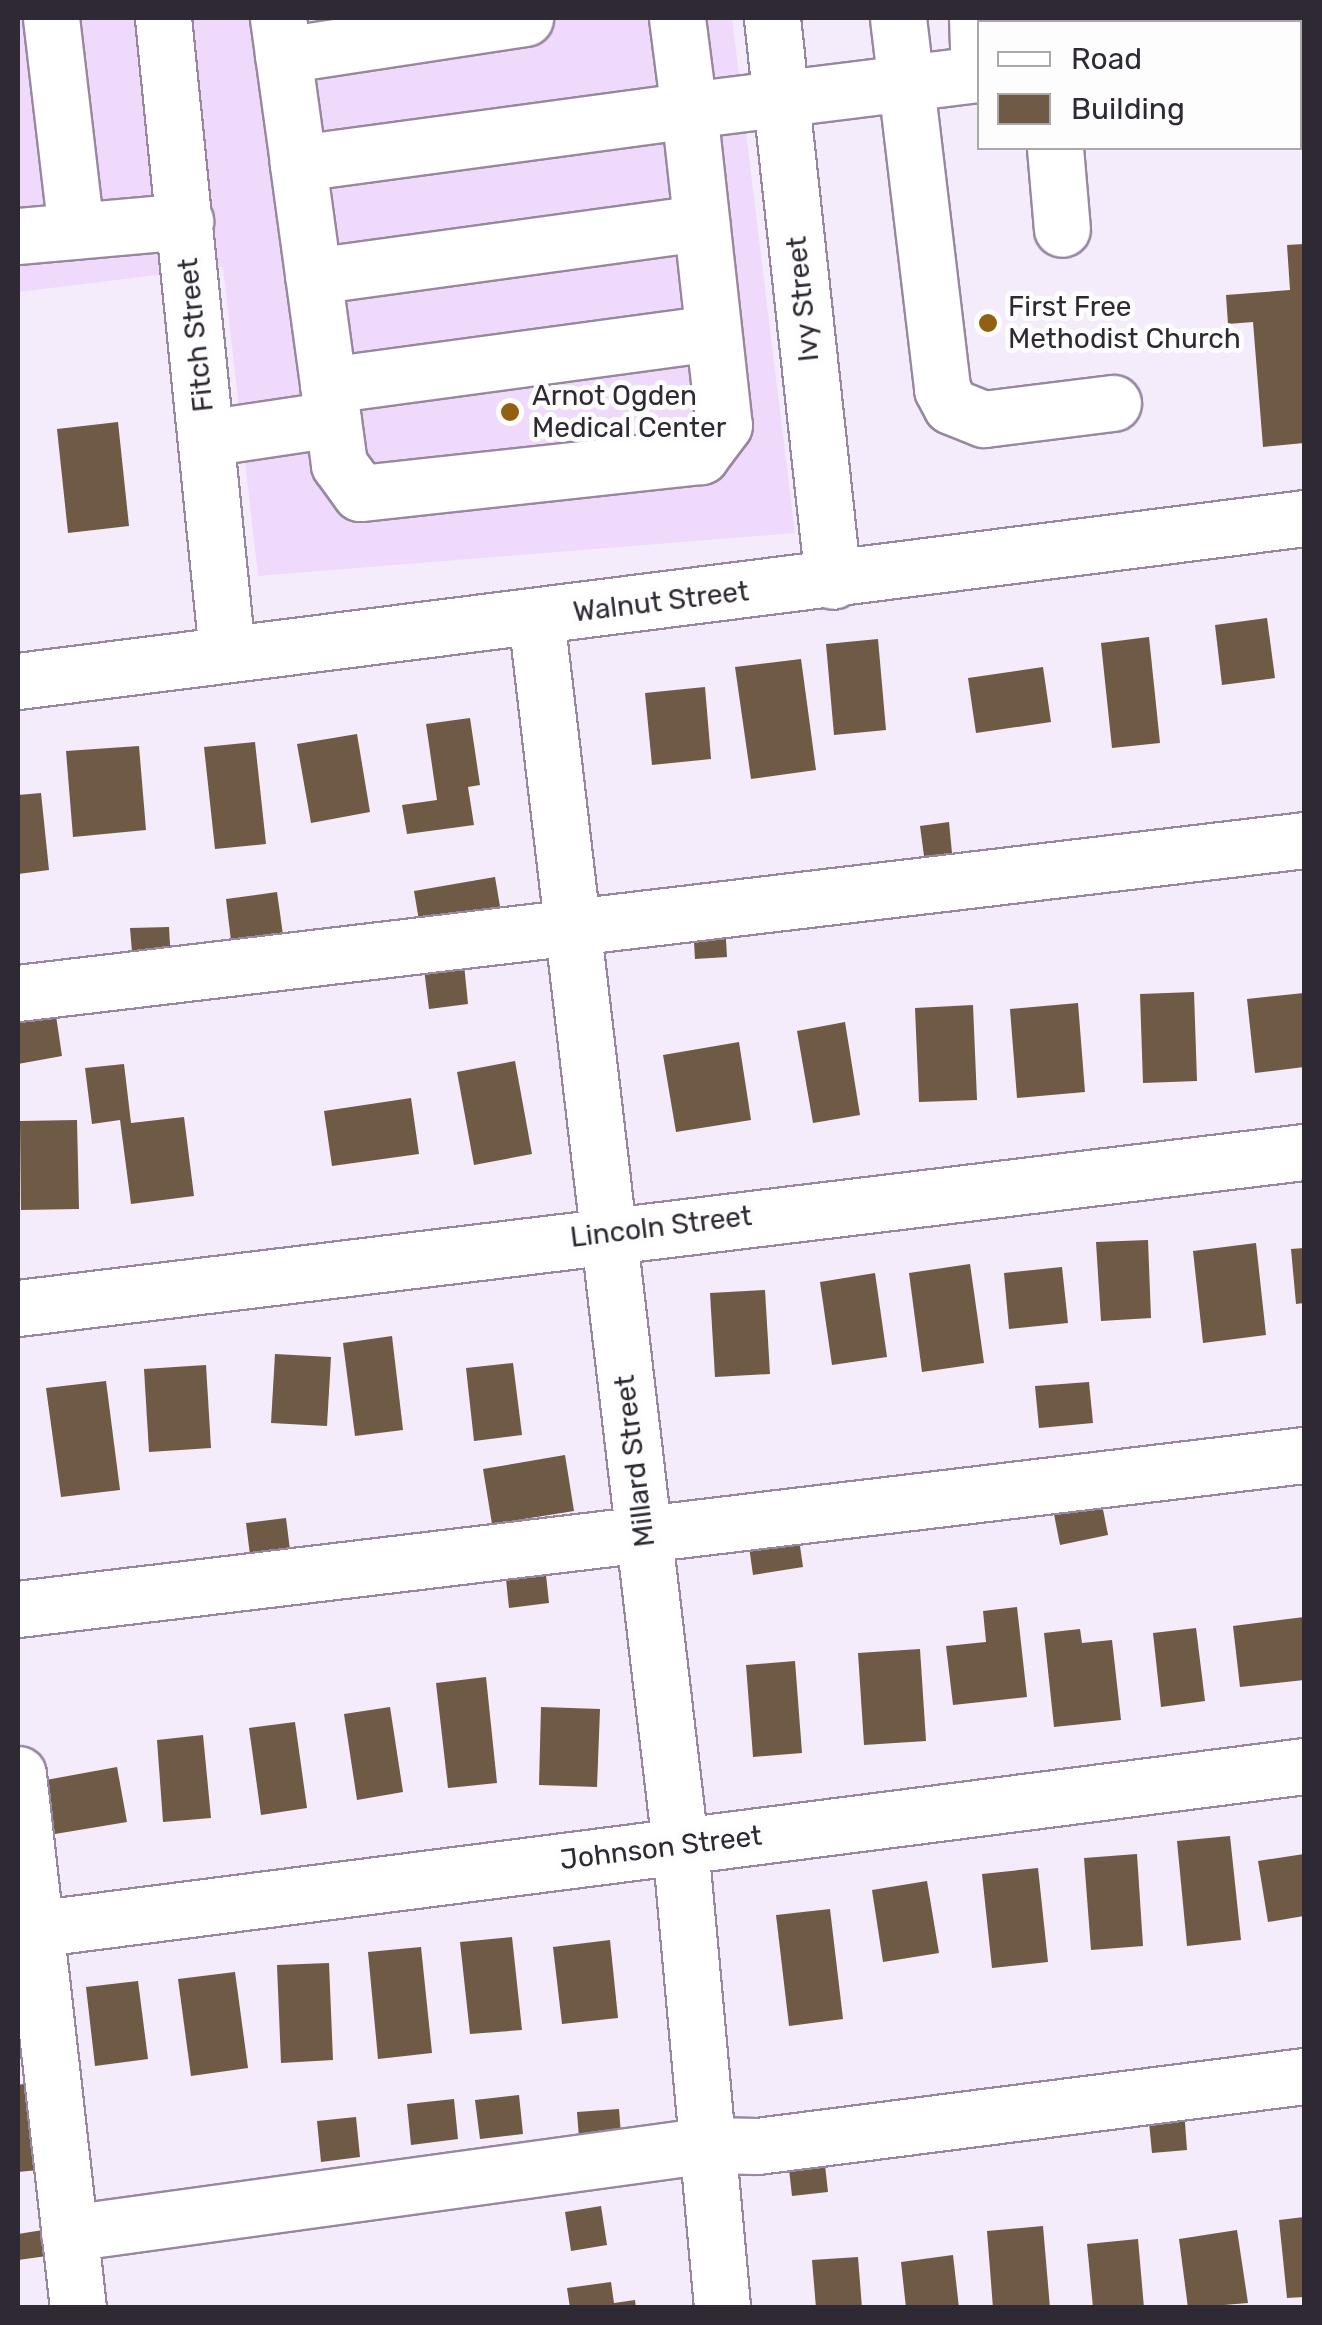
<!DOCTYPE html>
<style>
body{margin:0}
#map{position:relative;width:1322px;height:2325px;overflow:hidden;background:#f5ecfb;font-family:Rubik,sans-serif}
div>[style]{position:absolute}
.built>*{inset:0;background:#efdafb}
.building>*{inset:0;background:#6e5a45}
.roads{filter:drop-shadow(2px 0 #9788a0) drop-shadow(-2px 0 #9788a0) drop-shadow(0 2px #9788a0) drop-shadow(0 -2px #9788a0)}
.minor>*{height:55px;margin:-27.5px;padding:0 27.5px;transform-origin:27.5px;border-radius:27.5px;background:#fff}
.dots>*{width:28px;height:28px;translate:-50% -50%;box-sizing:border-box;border:5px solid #fdfdfd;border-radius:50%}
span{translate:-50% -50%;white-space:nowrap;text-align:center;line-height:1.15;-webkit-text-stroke:10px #fdfdfd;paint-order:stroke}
.street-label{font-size:28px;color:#2f2933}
.poi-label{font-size:28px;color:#2f2933}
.left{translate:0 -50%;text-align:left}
.frame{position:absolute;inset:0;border:20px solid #2f2933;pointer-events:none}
.legend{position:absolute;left:977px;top:20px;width:325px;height:130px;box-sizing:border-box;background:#fdfdfd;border:2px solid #aba8ac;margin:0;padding:12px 18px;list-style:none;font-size:30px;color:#2f2933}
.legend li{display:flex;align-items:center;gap:20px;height:50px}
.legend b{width:50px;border:2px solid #aba8ac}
</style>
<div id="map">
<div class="built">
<div style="clip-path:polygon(18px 18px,732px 18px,795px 533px,258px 576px,223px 267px,18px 292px)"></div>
</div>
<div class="building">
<div style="clip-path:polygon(1000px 18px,1111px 18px,1111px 20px,1000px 22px)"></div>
<div style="clip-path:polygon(1304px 244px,1304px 443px,1263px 447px,1253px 322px,1228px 324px,1226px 295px,1290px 290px,1287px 245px)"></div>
<div style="clip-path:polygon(118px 422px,129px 526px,68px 533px,57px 429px)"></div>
<div style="clip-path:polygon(1267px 618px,1275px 678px,1222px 685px,1215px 625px)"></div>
<div style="clip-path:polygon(1149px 637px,1160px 743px,1112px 748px,1101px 643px)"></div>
<div style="clip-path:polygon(878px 639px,886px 730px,834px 735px,826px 644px)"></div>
<div style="clip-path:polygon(801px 659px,816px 770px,751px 779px,735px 667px)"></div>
<div style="clip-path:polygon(1043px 667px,1051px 722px,976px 733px,968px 678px)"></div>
<div style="clip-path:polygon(705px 687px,711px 759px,652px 765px,645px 693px)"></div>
<div style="clip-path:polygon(470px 718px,480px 785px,468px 787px,474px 825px,407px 834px,402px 805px,437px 800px,426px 724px)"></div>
<div style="clip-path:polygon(357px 734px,370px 812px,311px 823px,297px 744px)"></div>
<div style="clip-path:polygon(255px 742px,266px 844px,215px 849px,204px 747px)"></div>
<div style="clip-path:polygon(139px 746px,146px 830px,73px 837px,66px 751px)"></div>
<div style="clip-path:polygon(41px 793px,49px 870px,18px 874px,18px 795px)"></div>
<div style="clip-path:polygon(949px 822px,952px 853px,924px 856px,920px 826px)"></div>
<div style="clip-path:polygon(495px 877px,503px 924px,422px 938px,414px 891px)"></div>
<div style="clip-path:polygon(277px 892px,284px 942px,232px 949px,226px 899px)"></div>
<div style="clip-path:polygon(725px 923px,727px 957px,695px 959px,693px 925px)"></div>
<div style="clip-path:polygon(169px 927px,171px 962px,133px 964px,130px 928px)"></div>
<div style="clip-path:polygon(464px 964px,468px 1004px,429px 1009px,424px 969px)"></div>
<div style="clip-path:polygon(1194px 992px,1197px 1081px,1143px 1083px,1140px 994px)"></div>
<div style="clip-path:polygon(1304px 993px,1304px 1067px,1255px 1073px,1247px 999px)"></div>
<div style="clip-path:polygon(1078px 1003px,1085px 1092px,1017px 1098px,1010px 1009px)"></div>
<div style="clip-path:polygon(973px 1005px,977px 1100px,919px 1102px,915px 1008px)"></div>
<div style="clip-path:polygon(55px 1009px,62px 1056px,18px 1064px,18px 1015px)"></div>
<div style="clip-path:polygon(845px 1022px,860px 1115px,813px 1123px,797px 1031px)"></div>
<div style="clip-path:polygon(739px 1042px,751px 1120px,676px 1132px,663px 1055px)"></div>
<div style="clip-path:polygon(515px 1061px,532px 1154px,474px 1165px,457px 1072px)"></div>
<div style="clip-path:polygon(124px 1064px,131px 1123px,184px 1117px,194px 1196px,131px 1204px,120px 1120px,92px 1124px,85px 1068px)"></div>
<div style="clip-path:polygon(411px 1098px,419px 1154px,332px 1166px,324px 1111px)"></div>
<div style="clip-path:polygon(77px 1120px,79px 1209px,21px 1210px,20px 1121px)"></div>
<div style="clip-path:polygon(1148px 1240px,1151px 1318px,1101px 1321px,1096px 1242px)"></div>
<div style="clip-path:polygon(1256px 1243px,1266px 1335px,1203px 1343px,1193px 1251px)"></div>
<div style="clip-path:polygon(1304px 1248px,1304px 1303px,1296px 1304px,1291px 1249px)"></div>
<div style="clip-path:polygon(970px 1264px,984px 1363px,922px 1372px,909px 1273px)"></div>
<div style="clip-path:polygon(1062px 1267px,1068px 1323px,1009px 1329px,1004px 1273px)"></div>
<div style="clip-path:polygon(875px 1273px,887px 1357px,832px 1365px,820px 1282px)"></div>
<div style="clip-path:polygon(765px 1290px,770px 1374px,715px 1377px,710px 1293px)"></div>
<div style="clip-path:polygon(392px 1336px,403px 1430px,355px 1436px,343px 1343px)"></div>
<div style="clip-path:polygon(275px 1354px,331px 1357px,327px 1426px,271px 1423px)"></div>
<div style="clip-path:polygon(513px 1363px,522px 1435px,474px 1441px,466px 1368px)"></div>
<div style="clip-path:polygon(206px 1365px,211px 1448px,149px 1452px,144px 1369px)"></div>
<div style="clip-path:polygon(106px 1381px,120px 1490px,61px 1497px,46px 1388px)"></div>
<div style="clip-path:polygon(1089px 1382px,1093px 1423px,1039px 1428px,1035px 1386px)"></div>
<div style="clip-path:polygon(565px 1455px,574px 1511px,492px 1524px,483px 1469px)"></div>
<div style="clip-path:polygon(1101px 1499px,1108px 1535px,1060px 1545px,1053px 1509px)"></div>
<div style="clip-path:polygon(286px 1518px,291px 1558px,251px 1563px,246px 1523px)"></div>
<div style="clip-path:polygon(797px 1525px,803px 1567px,753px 1575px,747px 1532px)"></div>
<div style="clip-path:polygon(546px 1575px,549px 1603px,509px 1608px,506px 1579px)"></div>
<div style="clip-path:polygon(1017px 1607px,1027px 1697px,953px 1705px,946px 1646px,986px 1642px,983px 1611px)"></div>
<div style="clip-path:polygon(1304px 1617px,1304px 1680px,1240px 1687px,1233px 1626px)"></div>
<div style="clip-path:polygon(1196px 1628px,1205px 1701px,1161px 1707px,1153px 1633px)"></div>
<div style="clip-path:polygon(1080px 1629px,1082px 1643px,1112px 1640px,1121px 1720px,1054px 1727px,1044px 1633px)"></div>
<div style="clip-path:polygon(920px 1649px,926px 1741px,864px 1745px,858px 1653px)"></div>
<div style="clip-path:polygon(795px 1661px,802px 1753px,753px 1757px,746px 1665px)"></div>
<div style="clip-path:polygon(486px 1677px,497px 1783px,448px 1788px,436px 1683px)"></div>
<div style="clip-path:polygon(390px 1707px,403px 1792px,357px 1800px,344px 1714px)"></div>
<div style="clip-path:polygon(541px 1707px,600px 1709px,597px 1787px,539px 1785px)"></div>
<div style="clip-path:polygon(295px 1722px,307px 1808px,261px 1815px,249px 1728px)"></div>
<div style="clip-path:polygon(203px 1735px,211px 1818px,163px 1822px,157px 1740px)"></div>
<div style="clip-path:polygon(117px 1767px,127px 1822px,55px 1834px,46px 1780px)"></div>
<div style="clip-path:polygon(1230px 1836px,1241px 1940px,1187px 1946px,1177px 1841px)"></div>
<div style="clip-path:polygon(1137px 1854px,1143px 1946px,1091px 1950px,1084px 1858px)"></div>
<div style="clip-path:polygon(1304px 1854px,1304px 1916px,1268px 1922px,1258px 1861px)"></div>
<div style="clip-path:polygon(1038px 1868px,1048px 1962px,992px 1968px,982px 1874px)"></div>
<div style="clip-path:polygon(927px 1881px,939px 1953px,883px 1962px,872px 1890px)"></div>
<div style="clip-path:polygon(830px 1909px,843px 2019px,789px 2026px,776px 1915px)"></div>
<div style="clip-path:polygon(512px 1937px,522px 2030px,470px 2034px,460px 1942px)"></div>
<div style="clip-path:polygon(610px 1940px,618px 2018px,562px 2024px,553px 1947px)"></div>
<div style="clip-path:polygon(421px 1947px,432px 2053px,378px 2059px,368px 1952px)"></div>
<div style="clip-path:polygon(329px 1963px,333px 2060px,281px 2063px,277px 1965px)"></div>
<div style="clip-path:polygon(235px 1972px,248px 2068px,191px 2076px,178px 1979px)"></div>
<div style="clip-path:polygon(138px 1981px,148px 2059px,95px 2066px,86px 1987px)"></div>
<div style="clip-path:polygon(28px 2083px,38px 2170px,18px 2172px,18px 2085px)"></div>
<div style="clip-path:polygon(519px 2095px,523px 2134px,480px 2139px,475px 2100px)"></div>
<div style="clip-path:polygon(454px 2099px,458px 2139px,411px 2145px,407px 2104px)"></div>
<div style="clip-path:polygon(619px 2109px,622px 2148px,580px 2151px,577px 2112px)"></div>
<div style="clip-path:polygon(1184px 2109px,1187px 2150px,1152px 2153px,1148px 2112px)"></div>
<div style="clip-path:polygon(356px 2117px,360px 2157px,321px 2162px,317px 2121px)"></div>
<div style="clip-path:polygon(823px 2147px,828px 2192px,792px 2196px,787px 2151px)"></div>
<div style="clip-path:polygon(601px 2206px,607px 2245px,571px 2251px,565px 2212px)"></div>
<div style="clip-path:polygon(1304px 2217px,1304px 2297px,1287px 2298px,1279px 2220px)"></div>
<div style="clip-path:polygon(1043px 2226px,1050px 2308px,993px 2308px,987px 2231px)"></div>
<div style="clip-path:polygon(43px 2230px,47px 2256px,18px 2260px,18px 2234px)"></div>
<div style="clip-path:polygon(1237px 2230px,1248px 2303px,1188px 2308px,1179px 2239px)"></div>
<div style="clip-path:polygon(1138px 2239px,1144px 2308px,1093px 2308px,1087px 2244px)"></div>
<div style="clip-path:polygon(953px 2255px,959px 2308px,906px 2308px,901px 2262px)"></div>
<div style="clip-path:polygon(858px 2257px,862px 2308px,816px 2308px,812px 2260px)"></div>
<div style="clip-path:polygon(611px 2282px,614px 2303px,635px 2300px,636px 2308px,570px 2308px,567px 2288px)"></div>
</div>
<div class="roads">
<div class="minor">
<div style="left:51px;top:18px;width:214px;rotate:83.3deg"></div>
<div style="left:163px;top:18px;width:638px;rotate:84.24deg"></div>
<div style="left:278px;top:18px;width:146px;rotate:82.1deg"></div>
<div style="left:298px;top:163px;width:395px;rotate:-7.7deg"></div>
<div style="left:689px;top:110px;width:317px;rotate:83.7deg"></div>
<div style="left:724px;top:425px;width:39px;rotate:127deg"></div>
<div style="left:701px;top:456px;width:343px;rotate:173.8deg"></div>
<div style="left:360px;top:493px;width:36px;rotate:-126deg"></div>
<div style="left:339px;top:464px;width:304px;rotate:-97.8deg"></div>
<div style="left:677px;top:18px;width:93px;rotate:82.6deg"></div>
<div style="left:689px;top:110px;width:292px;rotate:-7.1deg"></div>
<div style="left:772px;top:18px;width:566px;rotate:83.82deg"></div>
<div style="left:898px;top:18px;width:374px;rotate:83.2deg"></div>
<div style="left:942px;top:389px;width:19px;rotate:62deg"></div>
<div style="left:951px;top:406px;width:35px;rotate:22deg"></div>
<div style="left:984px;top:419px;width:130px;rotate:-7.1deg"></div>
<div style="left:977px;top:18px;width:56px;rotate:88deg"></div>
<div style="left:283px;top:55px;width:245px;rotate:-8.7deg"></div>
<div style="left:1055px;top:148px;width:81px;rotate:85.1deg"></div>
<div style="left:18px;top:236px;width:168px;rotate:-5.1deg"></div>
<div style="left:313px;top:276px;width:392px;rotate:-7.8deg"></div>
<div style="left:328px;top:385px;width:388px;rotate:-7.7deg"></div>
<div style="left:206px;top:438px;width:128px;rotate:-8.5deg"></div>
<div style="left:536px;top:617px;width:1236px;rotate:83.31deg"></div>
<div style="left:680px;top:1845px;width:465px;rotate:84.8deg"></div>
<div style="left:18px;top:681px;width:1296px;rotate:-7.22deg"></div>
<div style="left:18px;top:993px;width:1295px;rotate:-6.78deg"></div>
<div style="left:18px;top:1308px;width:1295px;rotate:-6.92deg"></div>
<div style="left:18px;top:1609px;width:1295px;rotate:-6.83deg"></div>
<div style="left:18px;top:1774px;width:537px;rotate:83.59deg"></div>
<div style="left:18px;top:1931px;width:1297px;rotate:-7.31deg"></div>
<div style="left:69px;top:2233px;width:645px;rotate:-7.84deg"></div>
<div style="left:708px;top:2145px;width:49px;rotate:1.2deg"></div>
<div style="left:757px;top:2146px;width:551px;rotate:-7.29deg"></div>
</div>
</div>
<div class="dots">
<div style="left:988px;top:323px;background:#926011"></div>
<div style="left:510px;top:412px;background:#926011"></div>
</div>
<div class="street-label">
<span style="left:803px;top:299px;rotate:-96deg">Ivy Street</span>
<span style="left:196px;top:335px;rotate:-96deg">Fitch Street</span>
<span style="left:661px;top:602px;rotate:-7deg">Walnut Street</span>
<span style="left:661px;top:1227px;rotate:-7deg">Lincoln Street</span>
<span style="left:635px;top:1461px;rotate:-97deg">Millard Street</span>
<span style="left:661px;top:1848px;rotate:-7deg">Johnson Street</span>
</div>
<div class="poi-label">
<span class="left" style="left:1008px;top:323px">First Free<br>Methodist Church</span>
<span class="left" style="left:532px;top:412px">Arnot Ogden<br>Medical Center</span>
</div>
<div class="frame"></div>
<ul class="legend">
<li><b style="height:12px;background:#fff"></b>Road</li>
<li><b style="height:28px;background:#6e5a45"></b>Building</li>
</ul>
</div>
